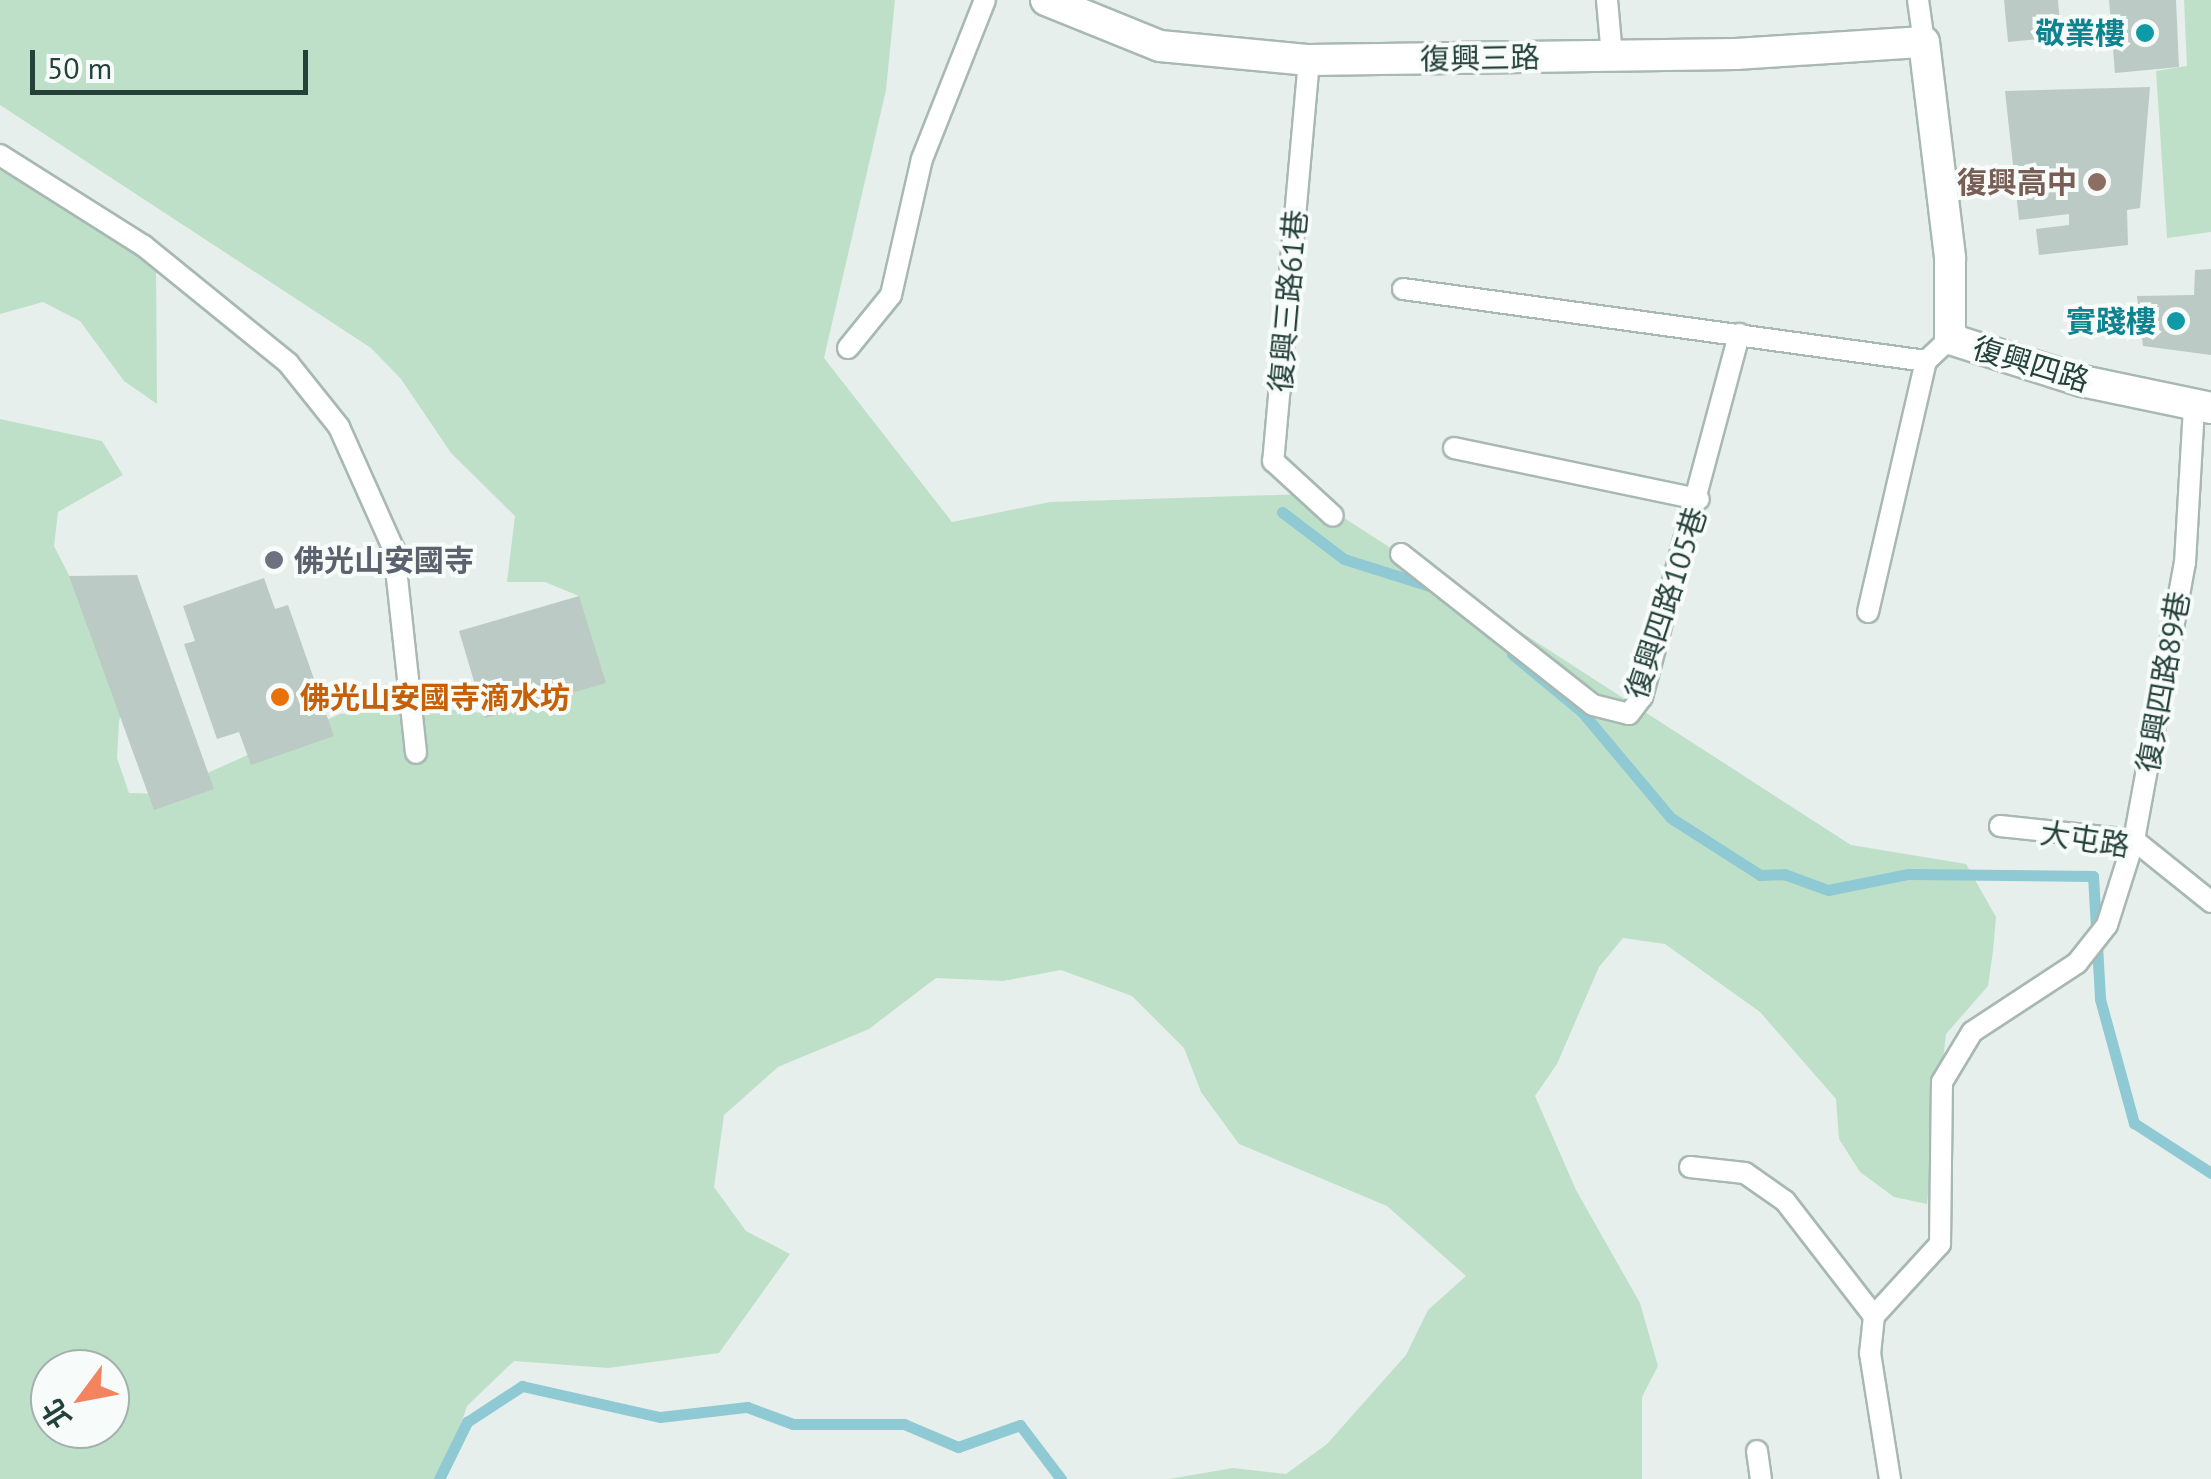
<!DOCTYPE html>
<meta charset="utf-8">
<style>
body{margin:0}
#map{position:relative;width:2211px;height:1479px;overflow:hidden;background:#e6efeb;font-family:"PT Sans","Noto Sans TC",sans-serif}
div>[style]{position:absolute}
.green>*{inset:0;background:#bfe0c8}
.stream>*{height:11px;margin:-5.5px;padding:0 5.5px;transform-origin:5.5px;border-radius:5.5px;background:#8ec9d4}
.building>*{inset:0;background:#bbcac4}
.roads{filter:drop-shadow(2px 0 #a8b8b2) drop-shadow(-2px 0 #a8b8b2) drop-shadow(0 2px #a8b8b2) drop-shadow(0 -2px #a8b8b2)}
.service>*{height:20px;margin:-10px;padding:0 10px;transform-origin:10px;border-radius:10px;background:#fff}
.minor>*{height:30px;margin:-15px;padding:0 15px;transform-origin:15px;border-radius:15px;background:#fff}
.dots>*{width:28px;height:28px;translate:-50% -50%;box-sizing:border-box;border:5px solid #f7fbf9;border-radius:50%}
span{translate:-50% -50%;white-space:nowrap;text-align:center;line-height:1.15;-webkit-text-stroke:8px #f7fbf9;paint-order:stroke}
.culture-label{font-size:30px;color:#0d838f;font-weight:700}
.right{translate:-100% -50%;text-align:right}
.street-label{font-size:30px;color:#24423a}
.education-label{font-size:30px;color:#785e54;font-weight:700}
.worship-label{font-size:30px;color:#5b616d;font-weight:700}
.left{translate:0 -50%;text-align:left}
.food-label{font-size:30px;color:#c56008;font-weight:700}
.north{position:absolute;left:30px;top:1349px;width:100px;height:100px;box-sizing:border-box;background:#f7fbf9;border:2px solid #a3b1ad;border-radius:50%;rotate:238deg;font-size:28px;font-weight:700;line-height:40px;text-align:center;color:#24423a}
.north::after{content:'';display:block;margin:auto;width:35px;height:45px;background:#f4845f;clip-path:polygon(50% 0,100% 100%,50% 72%,0 100%)}
.scale{position:absolute;left:30px;top:50px;width:278px;height:45px;box-sizing:border-box;border:5px solid #24423a;border-top:0;padding-left:12px;font-size:30px;line-height:35px;white-space:nowrap;color:#24423a;-webkit-text-stroke:8px #f7fbf9;paint-order:stroke}
</style>
<div id="map">
<div class="green">
<div style="clip-path:polygon(evenodd,0 0,895px 0,886px 90px,824px 358px,952px 522px,1050px 502px,1307px 494px,1851px 845px,1966px 864px,1996px 917px,1993px 951px,1988px 986px,1946px 1034px,1927px 1204px,1894px 1197px,1860px 1172px,1839px 1139px,1836px 1099px,1760px 1012px,1665px 944px,1623px 938px,1599px 967px,1557px 1064px,1535px 1096px,1576px 1190px,1640px 1303px,1658px 1366px,1642px 1397px,1642px 1479px,1169px 1479px,1233px 1468px,1286px 1474px,1327px 1444px,1406px 1355px,1428px 1310px,1466px 1276px,1387px 1206px,1239px 1144px,1201px 1092px,1184px 1048px,1132px 996px,1061px 970px,1003px 981px,936px 978px,869px 1029px,778px 1067px,724px 1115px,714px 1187px,746px 1231px,790px 1254px,719px 1353px,608px 1368px,514px 1361px,467px 1406px,443px 1479px,0 1479px,0 419px,102px 441px,123px 475px,58px 512px,54px 546px,129px 693px,119px 721px,117px 758px,129px 793px,160px 794px,340px 714px,415px 706px,483px 713px,550px 696px,579px 596px,545px 582px,507px 582px,515px 516px,451px 453px,401px 379px,371px 348px,0 105px,0 0,50px 1369px,110px 1369px,110px 1429px,50px 1429px,50px 1369px)"></div>
<div style="clip-path:polygon(2184px 0,2211px 0,2211px 232px,2167px 238px,2156px 71px,2187px 66px)"></div>
<div style="clip-path:polygon(0 170px,156px 263px,157px 404px,124px 381px,80px 321px,43px 302px,0 314px)"></div>
</div>
<div class="stream">
<div style="left:1282px;top:512px;width:78px;rotate:37.2deg"></div>
<div style="left:1344px;top:559px;width:93px;rotate:17.5deg"></div>
<div style="left:1512px;top:654px;width:91px;rotate:39.6deg"></div>
<div style="left:1582px;top:712px;width:138px;rotate:50deg"></div>
<div style="left:1671px;top:818px;width:106px;rotate:32.6deg"></div>
<div style="left:1760px;top:875px;width:24px;rotate:-2deg"></div>
<div style="left:1784px;top:874px;width:47px;rotate:20deg"></div>
<div style="left:1828px;top:890px;width:82px;rotate:-11.3deg"></div>
<div style="left:1908px;top:874px;width:185px;rotate:0.6deg"></div>
<div style="left:2093px;top:876px;width:123px;rotate:86.7deg"></div>
<div style="left:2100px;top:999px;width:129px;rotate:74.7deg"></div>
<div style="left:2134px;top:1123px;width:92px;rotate:33deg"></div>
<div style="left:439px;top:1479px;width:64px;rotate:-63.8deg"></div>
<div style="left:467px;top:1422px;width:66px;rotate:-33.2deg"></div>
<div style="left:522px;top:1386px;width:141px;rotate:12.7deg"></div>
<div style="left:660px;top:1417px;width:88px;rotate:-6.6deg"></div>
<div style="left:747px;top:1407px;width:49px;rotate:20.3deg"></div>
<div style="left:793px;top:1424px;width:111px"></div>
<div style="left:904px;top:1424px;width:59px;rotate:23.1deg"></div>
<div style="left:958px;top:1447px;width:66px;rotate:-19.5deg"></div>
<div style="left:1020px;top:1425px;width:68px;rotate:52.8deg"></div>
</div>
<div class="building">
<div style="clip-path:polygon(2004px 0,2058px 0,2061px 37px,2008px 42px)"></div>
<div style="clip-path:polygon(2109px 0,2176px 0,2179px 67px,2115px 73px)"></div>
<div style="clip-path:polygon(2150px 87px,2140px 208px,2127px 210px,2128px 245px,2039px 255px,2036px 229px,2069px 225px,2069px 214px,2019px 220px,2005px 91px)"></div>
<div style="clip-path:polygon(2211px 269px,2211px 355px,2143px 346px,2137px 296px,2194px 295px,2195px 270px)"></div>
<div style="clip-path:polygon(137px 575px,214px 789px,154px 810px,69px 576px)"></div>
<div style="clip-path:polygon(264px 578px,275px 609px,288px 605px,334px 736px,251px 765px,239px 732px,217px 739px,184px 644px,195px 641px,183px 606px)"></div>
<div style="clip-path:polygon(579px 596px,606px 683px,485px 718px,459px 631px)"></div>
</div>
<div class="roads">
<div class="service">
<div style="left:1607px;top:0;width:56px;rotate:84.9deg"></div>
<div style="left:1918px;top:0;width:42px;rotate:81.9deg"></div>
<div style="left:1309px;top:60px;width:403px;rotate:95.1deg"></div>
<div style="left:1273px;top:461px;width:81px;rotate:42.5deg"></div>
<div style="left:0;top:155px;width:170px;rotate:32.3deg"></div>
<div style="left:144px;top:246px;width:186px;rotate:39.1deg"></div>
<div style="left:288px;top:363px;width:82px;rotate:51.4deg"></div>
<div style="left:339px;top:427px;width:135px;rotate:65.9deg"></div>
<div style="left:394px;top:550px;width:204px;rotate:83.8deg"></div>
<div style="left:1403px;top:289px;width:528px;rotate:7.84deg"></div>
<div style="left:848px;top:348px;width:68px;rotate:-50.9deg"></div>
<div style="left:891px;top:295px;width:139px;rotate:-77.2deg"></div>
<div style="left:922px;top:159px;width:171px;rotate:-68.4deg"></div>
<div style="left:1454px;top:448px;width:250px;rotate:11.8deg"></div>
<div style="left:1401px;top:554px;width:244px;rotate:38.2deg"></div>
<div style="left:1593px;top:705px;width:37px;rotate:14deg"></div>
<div style="left:1629px;top:714px;width:21px;rotate:-53deg"></div>
<div style="left:1642px;top:697px;width:376px;rotate:-75deg"></div>
<div style="left:1868px;top:612px;width:258px;rotate:-77deg"></div>
<div style="left:1926px;top:361px;width:33px;rotate:-43deg"></div>
<div style="left:2000px;top:826px;width:135px;rotate:6deg"></div>
<div style="left:2134px;top:840px;width:99px;rotate:38.8deg"></div>
<div style="left:1690px;top:1167px;width:55px;rotate:6.2deg"></div>
<div style="left:1745px;top:1173px;width:49px;rotate:35deg"></div>
<div style="left:1785px;top:1201px;width:145px;rotate:52.3deg"></div>
<div style="left:1874px;top:1316px;width:98px;rotate:-47.5deg"></div>
<div style="left:1940px;top:1244px;width:162px;rotate:-89.3deg"></div>
<div style="left:1942px;top:1082px;width:58px;rotate:-59deg"></div>
<div style="left:1972px;top:1032px;width:126px;rotate:-33.3deg"></div>
<div style="left:2077px;top:963px;width:48px;rotate:-51.7deg"></div>
<div style="left:2107px;top:925px;width:89px;rotate:-72.4deg"></div>
<div style="left:2134px;top:840px;width:282px;rotate:-79.6deg"></div>
<div style="left:2185px;top:563px;width:158px;rotate:-86.7deg"></div>
<div style="left:1874px;top:1316px;width:37px;rotate:96deg"></div>
<div style="left:1870px;top:1353px;width:128px;rotate:81deg"></div>
<div style="left:1757px;top:1451px;width:28px;rotate:82deg"></div>
</div>
<div class="minor">
<div style="left:1046px;top:0;width:123px;rotate:22deg"></div>
<div style="left:1160px;top:46px;width:150px;rotate:5.4deg"></div>
<div style="left:1309px;top:60px;width:427px;rotate:-0.8deg"></div>
<div style="left:1736px;top:54px;width:188px;rotate:-3.7deg"></div>
<div style="left:1924px;top:42px;width:218px;rotate:83.1deg"></div>
<div style="left:1950px;top:258px;width:81px;rotate:90deg"></div>
<div style="left:1950px;top:339px;width:139px;rotate:17.7deg"></div>
<div style="left:2082px;top:381px;width:132px;rotate:11.8deg"></div>
</div>
</div>
<div class="dots">
<div style="left:2145px;top:33px;background:#0f9aa8"></div>
<div style="left:2097px;top:182px;background:#8d6e63"></div>
<div style="left:2176px;top:321px;background:#0f9aa8"></div>
<div style="left:274px;top:560px;background:#6b7280"></div>
<div style="left:280px;top:697px;background:#e8710a"></div>
</div>
<div class="culture-label">
<span class="right" style="left:2125px;top:33px">敬業樓</span>
<span class="right" style="left:2156px;top:321px">實踐樓</span>
</div>
<div class="street-label">
<span style="left:1480px;top:58px;rotate:-1deg">復興三路</span>
<span style="left:1288px;top:301px;rotate:-85deg">復興三路61巷</span>
<span style="left:2031px;top:364px;rotate:17deg">復興四路</span>
<span style="left:1666px;top:603px;rotate:-72deg">復興四路105巷</span>
<span style="left:2163px;top:682px;rotate:-80deg">復興四路89巷</span>
<span style="left:2085px;top:839px;rotate:9deg">大屯路</span>
</div>
<div class="education-label">
<span class="right" style="left:2077px;top:182px">復興高中</span>
</div>
<div class="worship-label">
<span class="left" style="left:294px;top:560px">佛光山安國寺</span>
</div>
<div class="food-label">
<span class="left" style="left:300px;top:697px">佛光山安國寺滴水坊</span>
</div>
<div class="north">北</div>
<div class="scale">50 m</div>
</div>
